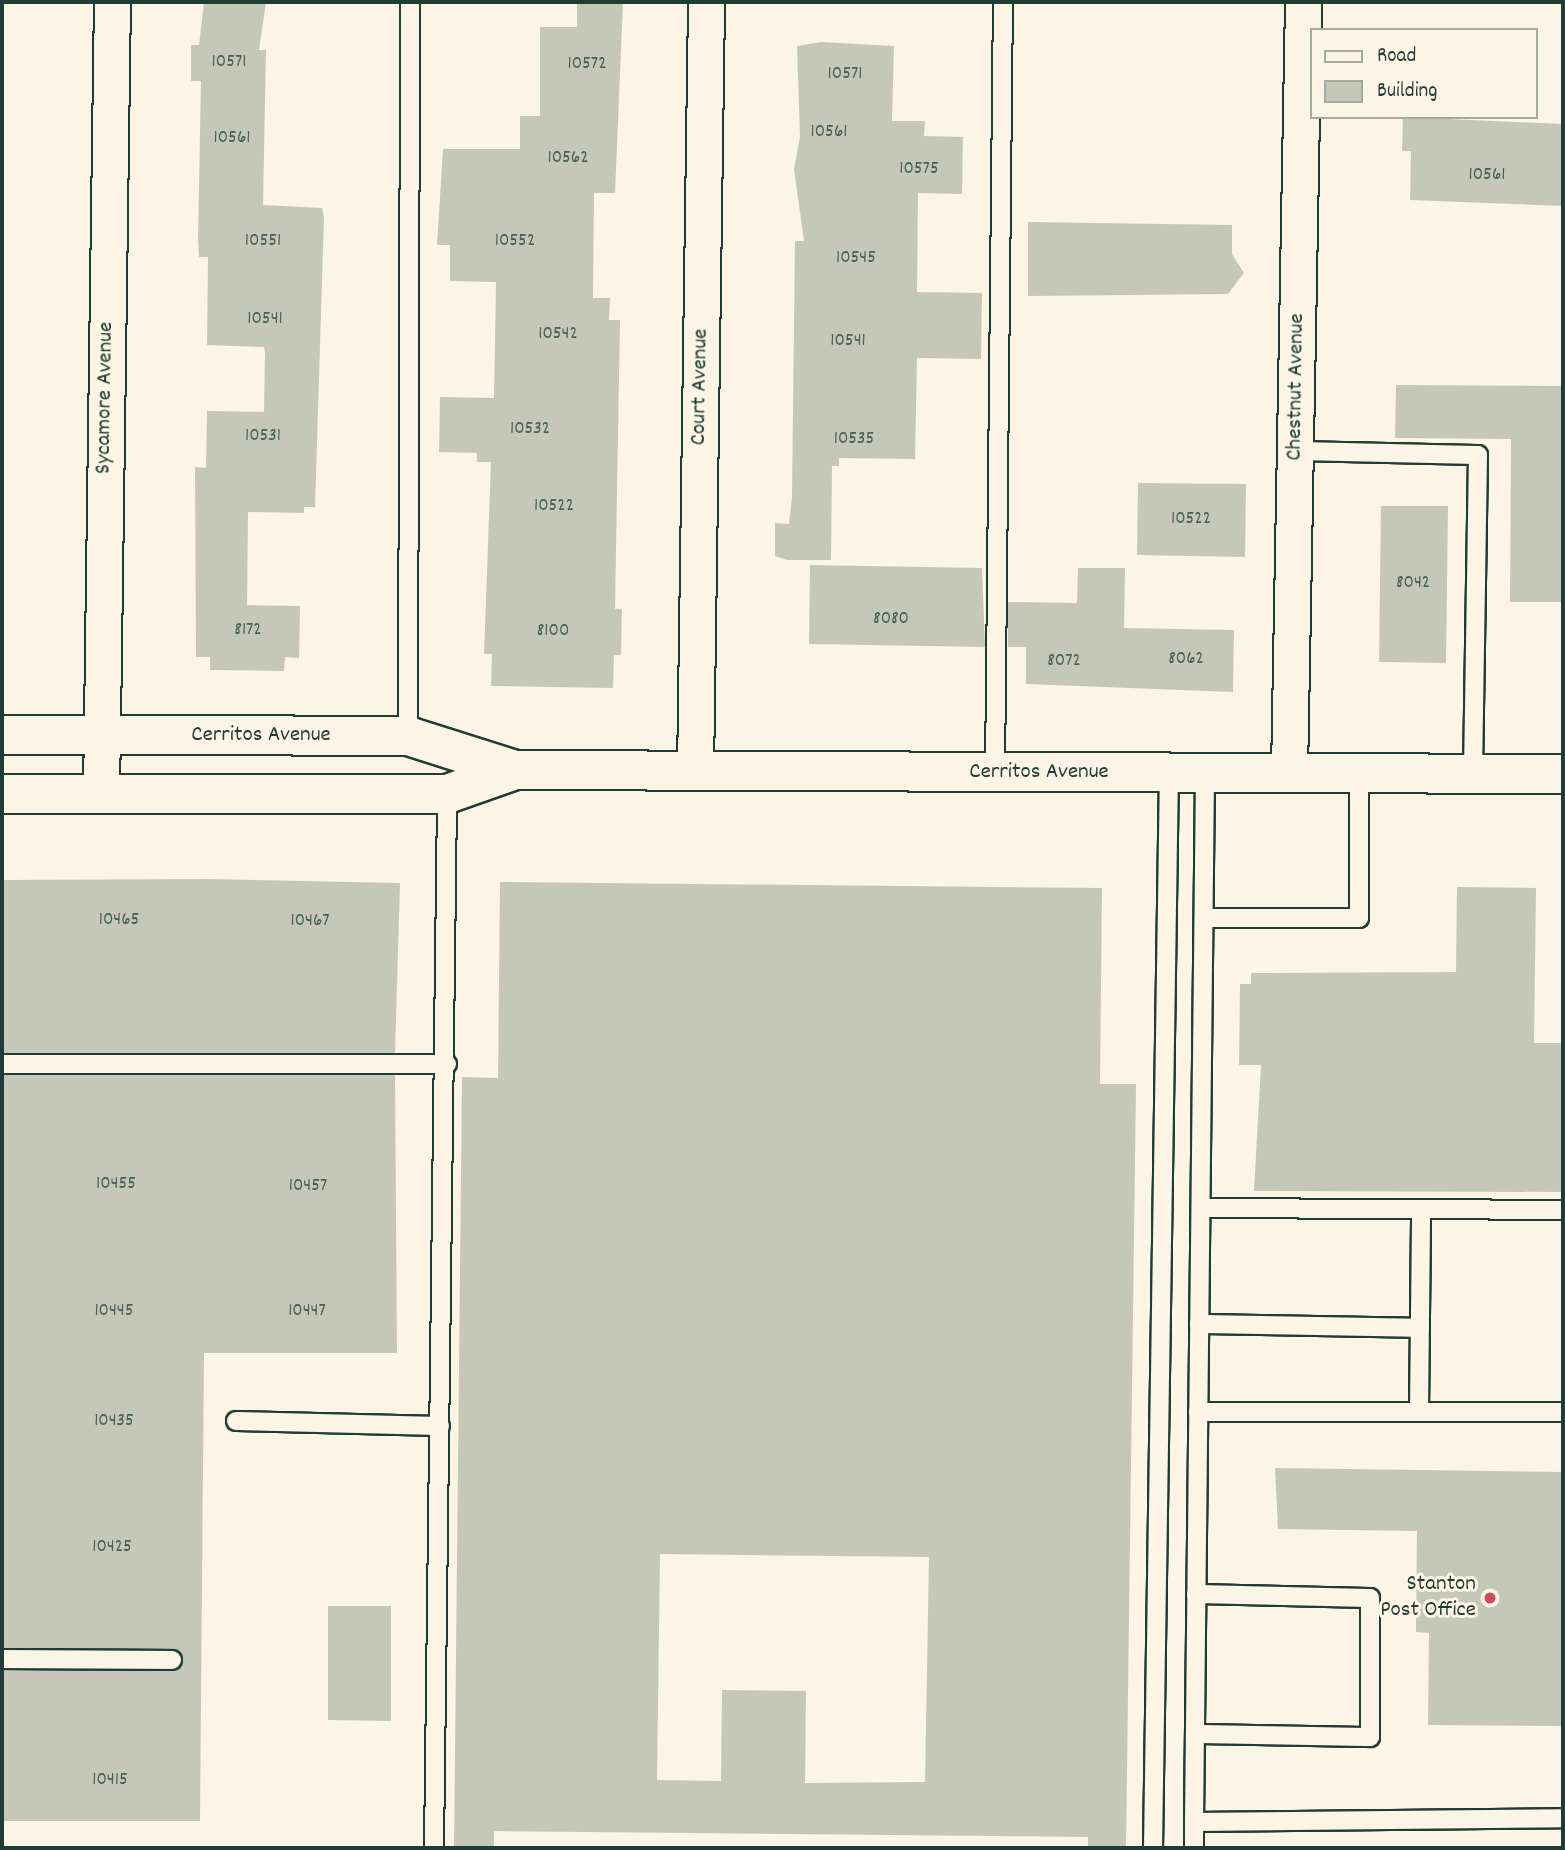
<!DOCTYPE html>
<style>
body{margin:0}
#map{position:relative;width:1565px;height:1850px;overflow:hidden;background:#fcf5e5;font-family:Dekko,sans-serif}
div>[style]{position:absolute}
.building>*{inset:0;background:#c5c7b9}
.roads{filter:drop-shadow(2px 0 #1f3d34) drop-shadow(-2px 0 #1f3d34) drop-shadow(0 2px #1f3d34) drop-shadow(0 -2px #1f3d34)}
.lane>*{height:18px;margin:-9px;padding:0 9px;transform-origin:9px;border-radius:9px;background:#fcf5e5}
.street>*{height:35px;margin:-17.5px;padding:0 17.5px;transform-origin:17.5px;border-radius:17.5px;background:#fcf5e5}
.secondary>*{height:38px;margin:-19px;padding:0 19px;transform-origin:19px;border-radius:19px;background:#fcf5e5}
.dots>*{width:19px;height:19px;translate:-50% -50%;box-sizing:border-box;border:4px solid #fcf5e5;border-radius:50%}
span{translate:-50% -50%;white-space:nowrap;text-align:center;line-height:1.15;-webkit-text-stroke:6px #fcf5e5;paint-order:stroke}
.number-label{font-size:19px;color:#486055}
.number-label span{-webkit-text-stroke-width:0}
.street-label{font-size:23px;color:#1f3d34}
.poi-label{font-size:23px;color:#1f3d34}
.right{translate:-100% -50%;text-align:right}
.frame{position:absolute;inset:0;border:4px solid #1f3d34;pointer-events:none}
.legend{position:absolute;left:1310px;top:28px;width:228px;height:91px;box-sizing:border-box;background:#fcf5e5;border:2px solid #a4ab9e;margin:0;padding:9px 12px;list-style:none;font-size:21px;color:#1f3d34}
.legend li{display:flex;align-items:center;gap:14px;height:35px}
.legend b{width:35px;border:2px solid #a4ab9e}
</style>
<div id="map">
<div class="building">
<div style="clip-path:polygon(204px 2px,266px 2px,259px 50px,266px 50px,263px 205px,322px 208px,324px 217px,315px 507px,304px 507px,304px 513px,248px 512px,247px 605px,300px 606px,299px 658px,285px 657px,284px 671px,210px 670px,210px 657px,196px 657px,195px 467px,206px 468px,207px 411px,264px 412px,265px 352px,264px 347px,207px 345px,208px 257px,199px 257px,198px 238px,201px 81px,191px 81px,191px 45px,199px 45px)"></div>
<div style="clip-path:polygon(577px 2px,623px 2px,615px 193px,594px 193px,593px 298px,610px 298px,609px 320px,620px 320px,615px 609px,622px 609px,621px 655px,614px 655px,613px 688px,491px 686px,492px 654px,484px 654px,491px 462px,477px 462px,477px 453px,439px 452px,440px 397px,494px 398px,496px 282px,450px 281px,450px 245px,437px 245px,443px 149px,520px 149px,520px 116px,540px 116px,540px 27px,577px 27px)"></div>
<div style="clip-path:polygon(821px 42px,894px 46px,892px 121px,925px 121px,924px 136px,963px 137px,962px 194px,918px 193px,917px 292px,982px 293px,981px 359px,917px 358px,915px 459px,839px 458px,839px 466px,832px 466px,831px 560px,787px 560px,775px 556px,775px 523px,789px 524px,792px 497px,795px 241px,804px 241px,794px 169px,800px 137px,797px 46px)"></div>
<div style="clip-path:polygon(1403px 117px,1563px 124px,1563px 206px,1410px 200px,1411px 151px,1402px 151px)"></div>
<div style="clip-path:polygon(1028px 222px,1232px 225px,1232px 254px,1244px 273px,1228px 294px,1028px 296px)"></div>
<div style="clip-path:polygon(1396px 385px,1563px 386px,1563px 602px,1510px 602px,1511px 439px,1395px 438px)"></div>
<div style="clip-path:polygon(1138px 483px,1246px 484px,1245px 557px,1137px 555px)"></div>
<div style="clip-path:polygon(1381px 506px,1448px 506px,1446px 663px,1379px 662px)"></div>
<div style="clip-path:polygon(810px 565px,982px 568px,985px 647px,809px 644px)"></div>
<div style="clip-path:polygon(1078px 568px,1125px 568px,1124px 628px,1234px 630px,1233px 692px,1026px 684px,1026px 647px,1008px 647px,1008px 602px,1077px 603px)"></div>
<div style="clip-path:polygon(209px 879px,400px 883px,395px 1053px,2px 1053px,2px 880px)"></div>
<div style="clip-path:polygon(evenodd,500px 882px,1102px 888px,1100px 1084px,1136px 1084px,1126px 1848px,1088px 1848px,1088px 1837px,494px 1831px,494px 1848px,454px 1848px,462px 1077px,498px 1078px,500px 882px,660px 1554px,929px 1557px,925px 1782px,805px 1783px,806px 1691px,722px 1690px,721px 1781px,657px 1780px,660px 1554px)"></div>
<div style="clip-path:polygon(1457px 887px,1536px 888px,1534px 1043px,1563px 1043px,1563px 1192px,1254px 1191px,1261px 1065px,1239px 1065px,1240px 984px,1251px 984px,1251px 973px,1456px 972px)"></div>
<div style="clip-path:polygon(2px 1075px,395px 1075px,397px 1353px,204px 1353px,200px 1821px,2px 1821px,2px 1670px,172px 1671px,183px 1659px,172px 1649px,2px 1648px)"></div>
<div style="clip-path:polygon(1275px 1468px,1563px 1472px,1563px 1726px,1428px 1725px,1429px 1633px,1416px 1632px,1417px 1531px,1278px 1529px)"></div>
<div style="clip-path:polygon(328px 1606px,391px 1606px,391px 1721px,328px 1720px)"></div>
</div>
<div class="roads">
<div class="lane">
<div style="left:1297px;top:451px;width:181px;rotate:1.3deg"></div>
<div style="left:1478px;top:455px;width:319px;rotate:90.9deg"></div>
<div style="left:408px;top:736px;width:734px;rotate:-89.84deg"></div>
<div style="left:995px;top:773px;width:771px;rotate:-89.41deg"></div>
<div style="left:1205px;top:773px;width:1049px;rotate:90.6deg"></div>
<div style="left:1194px;top:1822px;width:369px;rotate:-0.6deg"></div>
<div style="left:1204px;top:918px;width:155px"></div>
<div style="left:1359px;top:918px;width:145px;rotate:-90deg"></div>
<div style="left:2px;top:1064px;width:445px"></div>
<div style="left:1201px;top:1208px;width:362px;rotate:0.3deg"></div>
<div style="left:1199px;top:1324px;width:221px;rotate:1deg"></div>
<div style="left:1198px;top:1412px;width:221px"></div>
<div style="left:1419px;top:1412px;width:203px;rotate:-89.4deg"></div>
<div style="left:1419px;top:1412px;width:144px"></div>
<div style="left:236px;top:1421px;width:204px;rotate:1.4deg"></div>
<div style="left:2px;top:1659px;width:170px;rotate:0.3deg"></div>
<div style="left:1195px;top:1734px;width:175px;rotate:1deg"></div>
<div style="left:1370px;top:1737px;width:139px;rotate:-90deg"></div>
<div style="left:1370px;top:1598px;width:174px;rotate:-178.7deg"></div>
<div style="left:1194px;top:1822px;width:26px;rotate:90deg"></div>
<div style="left:434px;top:1848px;width:1054px;rotate:-89.29deg"></div>
<div style="left:1153px;top:1848px;width:1075px;rotate:-89.15deg"></div>
</div>
<div class="street">
<div style="left:695px;top:772px;width:770px;rotate:-89.18deg"></div>
<div style="left:1289px;top:773px;width:771px;rotate:-88.96deg"></div>
<div style="left:101px;top:795px;width:793px;rotate:-89.21deg"></div>
</div>
<div class="secondary">
<div style="left:2px;top:735px;width:406px;rotate:0.1deg"></div>
<div style="left:408px;top:736px;width:112px;rotate:17.6deg"></div>
<div style="left:515px;top:770px;width:1048px;rotate:0.22deg"></div>
<div style="left:2px;top:794px;width:445px"></div>
<div style="left:447px;top:794px;width:72px;rotate:-19.4deg"></div>
</div>
</div>
<div class="dots">
<div style="left:1490px;top:1598px;background:#d1495b"></div>
</div>
<div class="number-label">
<span style="left:229px;top:63px">10571</span>
<span style="left:587px;top:65px">10572</span>
<span style="left:845px;top:75px">10571</span>
<span style="left:829px;top:133px">10561</span>
<span style="left:232px;top:139px">10561</span>
<span style="left:568px;top:159px">10562</span>
<span style="left:919px;top:170px">10575</span>
<span style="left:1487px;top:176px">10561</span>
<span style="left:263px;top:242px">10551</span>
<span style="left:515px;top:242px">10552</span>
<span style="left:856px;top:259px">10545</span>
<span style="left:265px;top:320px">10541</span>
<span style="left:558px;top:335px">10542</span>
<span style="left:848px;top:342px">10541</span>
<span style="left:530px;top:430px">10532</span>
<span style="left:263px;top:437px">10531</span>
<span style="left:854px;top:440px">10535</span>
<span style="left:554px;top:507px">10522</span>
<span style="left:1191px;top:520px">10522</span>
<span style="left:1413px;top:584px">8042</span>
<span style="left:891px;top:620px">8080</span>
<span style="left:248px;top:631px">8172</span>
<span style="left:553px;top:632px">8100</span>
<span style="left:1186px;top:660px">8062</span>
<span style="left:1064px;top:662px">8072</span>
<span style="left:119px;top:921px">10465</span>
<span style="left:310px;top:922px">10467</span>
<span style="left:116px;top:1185px">10455</span>
<span style="left:308px;top:1187px">10457</span>
<span style="left:114px;top:1312px">10445</span>
<span style="left:307px;top:1312px">10447</span>
<span style="left:114px;top:1422px">10435</span>
<span style="left:112px;top:1548px">10425</span>
<span style="left:110px;top:1781px">10415</span>
</div>
<div class="street-label">
<span style="left:701px;top:387px;rotate:-89deg">Court Avenue</span>
<span style="left:1297px;top:387px;rotate:-89deg">Chestnut Avenue</span>
<span style="left:106px;top:398px;rotate:-89deg">Sycamore Avenue</span>
<span style="left:261px;top:736px">Cerritos Avenue</span>
<span style="left:1039px;top:773px">Cerritos Avenue</span>
</div>
<div class="poi-label">
<span class="right" style="left:1476px;top:1598px">Stanton<br>Post Office</span>
</div>
<div class="frame"></div>
<ul class="legend">
<li><b style="height:9px;background:#fcf5e5"></b>Road</li>
<li><b style="height:19px;background:#c5c7b9"></b>Building</li>
</ul>
</div>
